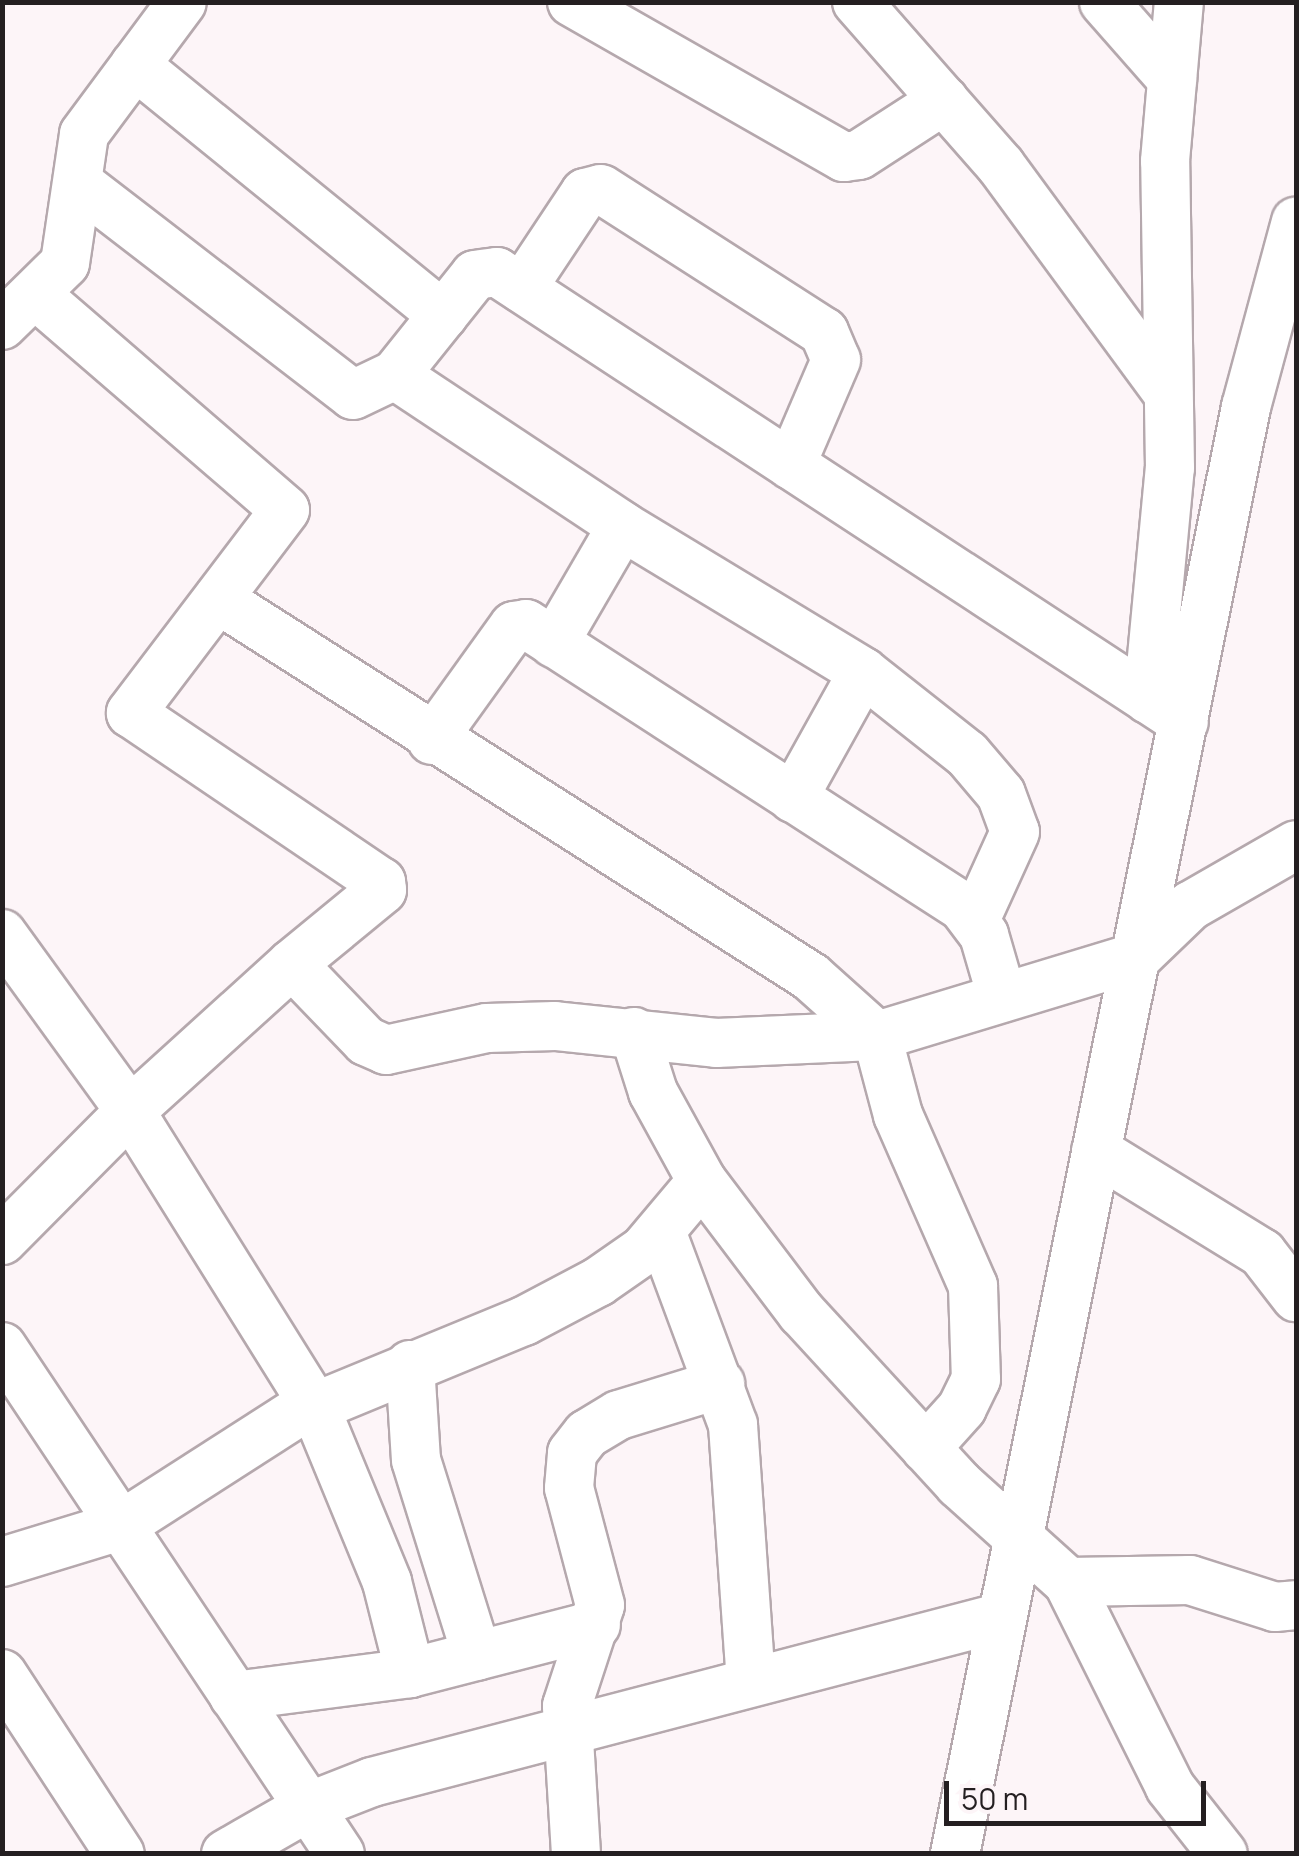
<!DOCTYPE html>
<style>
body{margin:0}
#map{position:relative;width:1299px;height:1856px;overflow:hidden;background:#fdf5f8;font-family:Manrope,sans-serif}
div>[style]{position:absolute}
.roads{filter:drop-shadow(2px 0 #b5a8ad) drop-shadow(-2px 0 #b5a8ad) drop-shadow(0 2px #b5a8ad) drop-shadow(0 -2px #b5a8ad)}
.minor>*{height:48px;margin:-24px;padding:0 24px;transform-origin:24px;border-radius:24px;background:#fff}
span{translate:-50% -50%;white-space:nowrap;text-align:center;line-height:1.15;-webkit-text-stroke:10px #fdf5f8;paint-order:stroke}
.frame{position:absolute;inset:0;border:5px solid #241f21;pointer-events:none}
.scale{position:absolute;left:944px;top:1781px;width:262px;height:45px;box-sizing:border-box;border:5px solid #241f21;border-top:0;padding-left:12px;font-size:30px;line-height:35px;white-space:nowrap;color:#241f21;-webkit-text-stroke:8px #fdf5f8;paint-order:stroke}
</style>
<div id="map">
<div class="roads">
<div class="minor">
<div style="left:572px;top:2px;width:313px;rotate:29.7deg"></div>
<div style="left:844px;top:157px;width:15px;rotate:-8deg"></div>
<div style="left:859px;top:155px;width:101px;rotate:-32.9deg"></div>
<div style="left:857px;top:2px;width:218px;rotate:48.7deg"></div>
<div style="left:1001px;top:166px;width:282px;rotate:53.7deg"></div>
<div style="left:1104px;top:2px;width:103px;rotate:48.6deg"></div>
<div style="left:135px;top:65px;width:397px;rotate:39.1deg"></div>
<div style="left:78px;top:183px;width:347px;rotate:37.6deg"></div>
<div style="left:353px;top:395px;width:47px;rotate:-25.5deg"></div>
<div style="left:395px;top:375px;width:128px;rotate:-51.3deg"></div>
<div style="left:475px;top:275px;width:22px;rotate:-8deg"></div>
<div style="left:497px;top:272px;width:821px;rotate:33.23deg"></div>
<div style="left:522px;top:288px;width:114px;rotate:-56.4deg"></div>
<div style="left:585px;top:193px;width:16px;rotate:-14deg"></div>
<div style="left:601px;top:189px;width:265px;rotate:32.7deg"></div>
<div style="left:824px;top:332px;width:30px;rotate:67deg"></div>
<div style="left:836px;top:360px;width:114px;rotate:113.2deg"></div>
<div style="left:35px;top:294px;width:330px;rotate:40.8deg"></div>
<div style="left:285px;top:510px;width:255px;rotate:127.2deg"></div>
<div style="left:131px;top:713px;width:302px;rotate:34.1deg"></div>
<div style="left:381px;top:882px;width:8px;rotate:83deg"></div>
<div style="left:382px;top:890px;width:117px;rotate:140.6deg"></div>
<div style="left:2px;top:325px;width:88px;rotate:-44.5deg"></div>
<div style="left:65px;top:263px;width:130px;rotate:-81.6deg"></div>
<div style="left:84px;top:134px;width:164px;rotate:-53.4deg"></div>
<div style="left:395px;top:375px;width:273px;rotate:33.6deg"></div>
<div style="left:622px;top:526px;width:282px;rotate:31.2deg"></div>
<div style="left:863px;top:672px;width:132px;rotate:38.3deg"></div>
<div style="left:967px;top:754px;width:52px;rotate:49.6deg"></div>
<div style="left:1001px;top:794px;width:40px;rotate:69.8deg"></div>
<div style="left:1015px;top:832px;width:94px;rotate:114.4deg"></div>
<div style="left:218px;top:599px;width:703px;rotate:32.51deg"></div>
<div style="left:811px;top:977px;width:89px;rotate:41.8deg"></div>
<div style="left:877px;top:1036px;width:82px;rotate:75.1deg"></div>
<div style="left:898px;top:1115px;width:187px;rotate:66.3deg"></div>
<div style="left:973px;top:1286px;width:93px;rotate:88.2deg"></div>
<div style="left:976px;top:1379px;width:32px;rotate:116deg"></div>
<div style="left:962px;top:1408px;width:54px;rotate:132deg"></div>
<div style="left:554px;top:643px;width:135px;rotate:-59.8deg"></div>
<div style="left:1148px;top:699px;width:232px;rotate:-84.6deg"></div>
<div style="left:1170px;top:468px;width:307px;rotate:-90.9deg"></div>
<div style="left:1165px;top:161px;width:160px;rotate:-85deg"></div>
<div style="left:432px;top:740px;width:140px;rotate:-54.3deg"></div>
<div style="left:514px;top:626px;width:12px;rotate:-9deg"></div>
<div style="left:526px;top:624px;width:521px;rotate:32.93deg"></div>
<div style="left:963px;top:907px;width:35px;rotate:53deg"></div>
<div style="left:984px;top:935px;width:65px;rotate:73.8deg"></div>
<div style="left:793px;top:798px;width:144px;rotate:-60.9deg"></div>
<div style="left:2px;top:934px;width:218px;rotate:54.1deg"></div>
<div style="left:130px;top:1111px;width:349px;rotate:58deg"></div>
<div style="left:315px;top:1407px;width:226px;rotate:-22.4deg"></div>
<div style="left:524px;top:1321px;width:84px;rotate:-27.8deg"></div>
<div style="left:598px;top:1282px;width:56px;rotate:-34.8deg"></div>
<div style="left:644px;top:1250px;width:90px;rotate:-50deg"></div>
<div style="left:634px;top:1032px;width:63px;rotate:72.4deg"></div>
<div style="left:653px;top:1092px;width:102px;rotate:61.2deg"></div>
<div style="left:702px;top:1181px;width:166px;rotate:52.9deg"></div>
<div style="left:802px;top:1313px;width:232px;rotate:47.4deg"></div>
<div style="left:959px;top:1484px;width:147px;rotate:42deg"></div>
<div style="left:1068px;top:1582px;width:229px;rotate:63.5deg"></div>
<div style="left:1170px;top:1787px;width:85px;rotate:51.7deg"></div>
<div style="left:1096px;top:1151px;width:195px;rotate:31.6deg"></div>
<div style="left:1262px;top:1253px;width:56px;rotate:52.3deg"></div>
<div style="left:661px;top:1231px;width:207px;rotate:69.6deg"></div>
<div style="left:733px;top:1425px;width:257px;rotate:86deg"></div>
<div style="left:2px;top:1240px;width:182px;rotate:-45.2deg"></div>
<div style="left:130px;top:1111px;width:219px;rotate:-42.2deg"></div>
<div style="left:292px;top:964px;width:107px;rotate:46.1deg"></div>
<div style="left:366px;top:1041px;width:22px;rotate:24deg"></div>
<div style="left:386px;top:1050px;width:103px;rotate:-12.3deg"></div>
<div style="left:487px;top:1028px;width:68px;rotate:-1.7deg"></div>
<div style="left:555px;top:1026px;width:162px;rotate:6deg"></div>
<div style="left:716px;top:1043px;width:161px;rotate:-2.5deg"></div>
<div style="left:877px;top:1036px;width:272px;rotate:-16.9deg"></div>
<div style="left:1137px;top:957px;width:74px;rotate:-43.9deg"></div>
<div style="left:1190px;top:906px;width:122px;rotate:-29.9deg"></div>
<div style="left:2px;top:1347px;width:609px;rotate:56.31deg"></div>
<div style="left:410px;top:1365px;width:95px;rotate:86.4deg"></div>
<div style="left:416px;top:1460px;width:205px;rotate:72.7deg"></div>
<div style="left:315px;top:1407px;width:189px;rotate:67.6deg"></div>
<div style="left:387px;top:1582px;width:94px;rotate:75.8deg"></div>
<div style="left:2px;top:1562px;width:123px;rotate:-17deg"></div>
<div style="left:120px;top:1526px;width:226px;rotate:-32.7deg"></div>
<div style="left:1068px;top:1582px;width:122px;rotate:-0.9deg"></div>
<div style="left:1190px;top:1580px;width:89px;rotate:17.6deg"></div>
<div style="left:1275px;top:1607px;width:21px;rotate:-5deg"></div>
<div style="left:2px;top:1674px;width:215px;rotate:56.8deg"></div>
<div style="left:234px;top:1696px;width:177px;rotate:-7.4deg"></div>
<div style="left:410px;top:1673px;width:192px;rotate:-14.5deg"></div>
<div style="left:226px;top:1854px;width:95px;rotate:-29.8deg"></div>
<div style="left:308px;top:1807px;width:69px;rotate:-21.3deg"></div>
<div style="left:372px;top:1782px;width:648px;rotate:-14.66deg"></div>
<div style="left:576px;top:1854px;width:148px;rotate:-93.5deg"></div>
<div style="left:567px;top:1706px;width:106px;rotate:-71.9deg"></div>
<div style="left:600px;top:1605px;width:121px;rotate:-104.8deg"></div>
<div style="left:569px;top:1488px;width:35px;rotate:-85deg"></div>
<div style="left:572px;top:1453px;width:24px;rotate:-52deg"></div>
<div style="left:587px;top:1434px;width:37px;rotate:-31deg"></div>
<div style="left:619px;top:1415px;width:106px;rotate:-17.1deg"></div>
<div style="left:955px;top:1854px;width:1476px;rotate:-78.63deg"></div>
<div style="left:1246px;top:407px;width:192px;rotate:-74.9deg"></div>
</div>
</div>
<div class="frame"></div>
<div class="scale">50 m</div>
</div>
